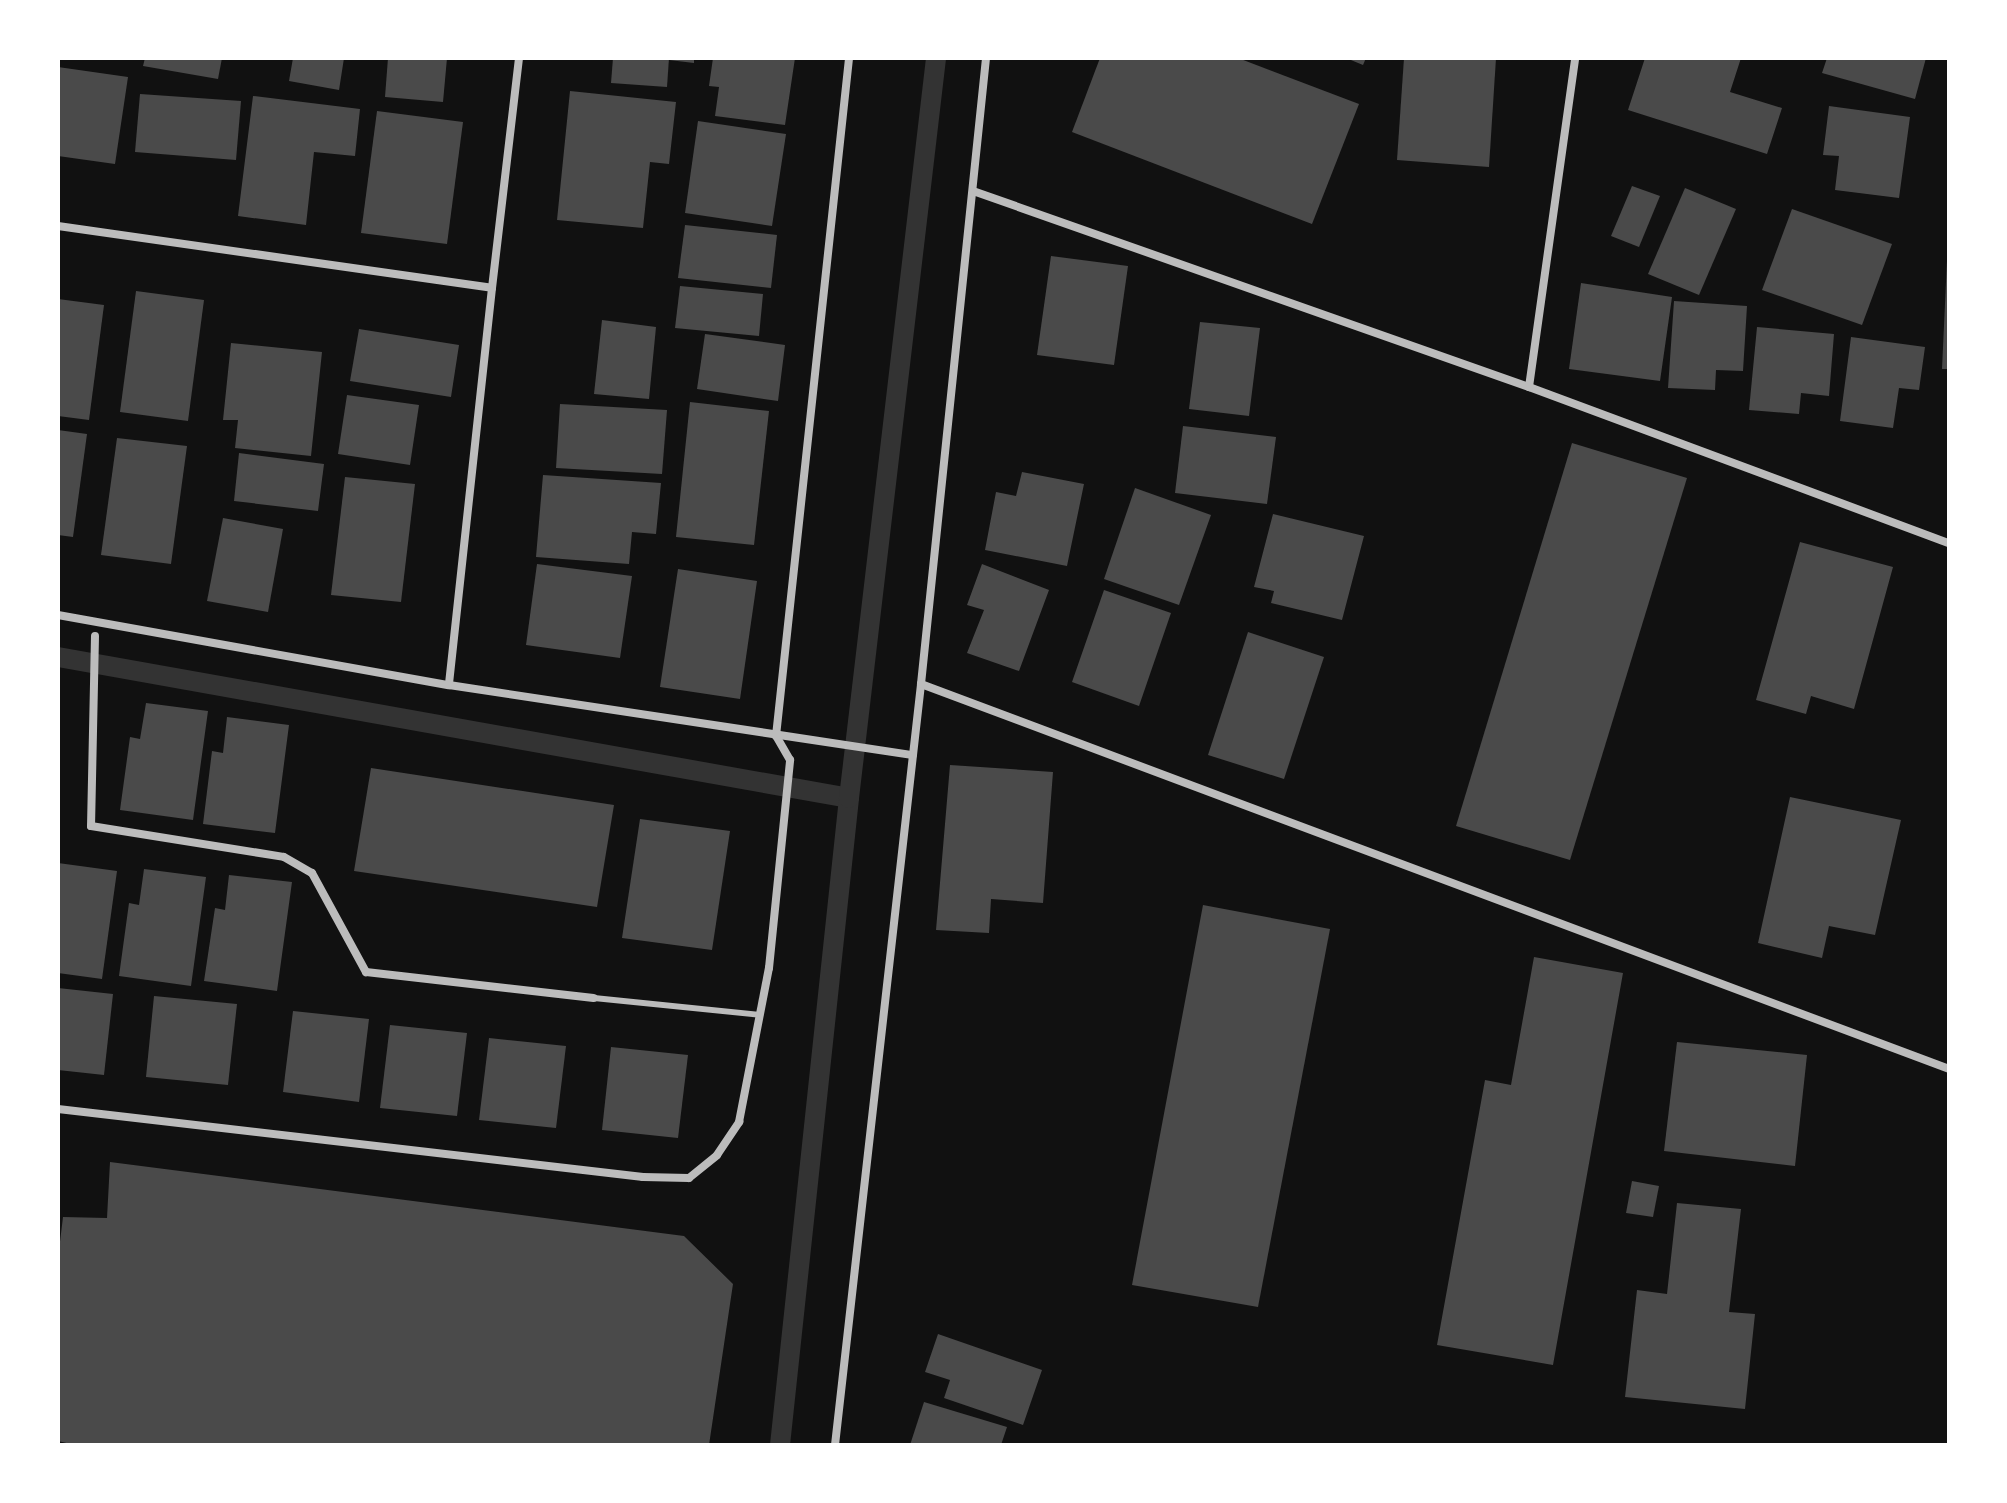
<!DOCTYPE html>
<style>
body{margin:0}
#map{position:relative;width:2007px;height:1503px;overflow:hidden;background:#111;font-family:Raleway,sans-serif}
div>[style]{position:absolute}
.stream>*{height:20px;margin:-10px;padding:0 10px;transform-origin:10px;border-radius:10px;background:#333}
.building>*{inset:0;background:#4a4a4a}
.service>*{height:6px;margin:-3px;padding:0 3px;transform-origin:3px;border-radius:3px;background:#bcbcbc}
.minor>*{height:8px;margin:-4px;padding:0 4px;transform-origin:4px;border-radius:4px;background:#bcbcbc}
span{translate:-50% -50%;white-space:nowrap;text-align:center;line-height:1.15;-webkit-text-stroke:8px #fff;paint-order:stroke}
.frame{position:absolute;inset:0;border:60px solid #fff;pointer-events:none}
</style>
<div id="map">
<div class="stream">
<div style="left:58px;top:657px;width:803px;rotate:10.11deg"></div>
<div style="left:780px;top:1445px;width:651px;rotate:-83.91deg"></div>
<div style="left:849px;top:798px;width:745px;rotate:-83.29deg"></div>
</div>
<div class="building">
<div style="clip-path:polygon(145px 58px,222px 58px,218px 79px,143px 66px)"></div>
<div style="clip-path:polygon(293px 58px,344px 58px,339px 90px,289px 81px)"></div>
<div style="clip-path:polygon(388px 58px,447px 58px,443px 102px,385px 97px)"></div>
<div style="clip-path:polygon(613px 58px,669px 58px,667px 87px,611px 83px)"></div>
<div style="clip-path:polygon(669px 58px,694px 58px,694px 63px,669px 60px)"></div>
<div style="clip-path:polygon(713px 58px,795px 58px,785px 125px,715px 116px,719px 87px,709px 86px)"></div>
<div style="clip-path:polygon(1100px 58px,1238px 58px,1359px 104px,1312px 224px,1072px 132px)"></div>
<div style="clip-path:polygon(1346px 58px,1366px 58px,1363px 65px)"></div>
<div style="clip-path:polygon(1404px 58px,1496px 58px,1489px 167px,1397px 160px)"></div>
<div style="clip-path:polygon(1645px 58px,1741px 58px,1730px 92px,1782px 108px,1767px 154px,1628px 110px)"></div>
<div style="clip-path:polygon(1827px 58px,1926px 58px,1915px 99px,1822px 73px)"></div>
<div style="clip-path:polygon(58px 67px,128px 77px,115px 164px,58px 156px)"></div>
<div style="clip-path:polygon(570px 91px,676px 102px,669px 164px,650px 162px,643px 228px,557px 220px)"></div>
<div style="clip-path:polygon(140px 94px,241px 101px,236px 160px,135px 152px)"></div>
<div style="clip-path:polygon(253px 96px,360px 109px,355px 156px,314px 152px,306px 225px,238px 216px)"></div>
<div style="clip-path:polygon(1829px 106px,1910px 117px,1899px 198px,1835px 190px,1839px 156px,1823px 155px)"></div>
<div style="clip-path:polygon(377px 111px,463px 122px,447px 244px,361px 233px)"></div>
<div style="clip-path:polygon(698px 121px,786px 134px,772px 226px,685px 213px)"></div>
<div style="clip-path:polygon(1632px 186px,1660px 196px,1639px 247px,1611px 236px)"></div>
<div style="clip-path:polygon(1685px 188px,1736px 209px,1699px 295px,1648px 274px)"></div>
<div style="clip-path:polygon(1792px 209px,1892px 244px,1862px 325px,1762px 290px)"></div>
<div style="clip-path:polygon(685px 225px,777px 235px,771px 288px,678px 278px)"></div>
<div style="clip-path:polygon(1051px 256px,1128px 266px,1114px 365px,1037px 355px)"></div>
<div style="clip-path:polygon(1947px 260px,1949px 260px,1949px 369px,1942px 369px)"></div>
<div style="clip-path:polygon(1581px 283px,1672px 297px,1660px 381px,1569px 369px)"></div>
<div style="clip-path:polygon(680px 286px,763px 294px,759px 336px,675px 328px)"></div>
<div style="clip-path:polygon(136px 291px,204px 300px,188px 421px,120px 412px)"></div>
<div style="clip-path:polygon(58px 299px,104px 305px,89px 420px,58px 416px)"></div>
<div style="clip-path:polygon(1674px 301px,1747px 306px,1743px 371px,1716px 370px,1715px 390px,1668px 388px)"></div>
<div style="clip-path:polygon(602px 320px,656px 327px,649px 399px,594px 394px)"></div>
<div style="clip-path:polygon(1200px 322px,1260px 328px,1249px 416px,1189px 409px)"></div>
<div style="clip-path:polygon(1757px 327px,1834px 334px,1829px 396px,1801px 393px,1799px 414px,1749px 410px)"></div>
<div style="clip-path:polygon(359px 329px,459px 345px,451px 397px,350px 381px)"></div>
<div style="clip-path:polygon(705px 334px,785px 345px,778px 401px,697px 389px)"></div>
<div style="clip-path:polygon(1851px 337px,1925px 347px,1919px 390px,1899px 388px,1893px 428px,1840px 421px)"></div>
<div style="clip-path:polygon(231px 343px,322px 352px,311px 456px,235px 448px,238px 420px,223px 420px)"></div>
<div style="clip-path:polygon(347px 395px,419px 405px,410px 465px,338px 454px)"></div>
<div style="clip-path:polygon(690px 402px,769px 411px,754px 545px,676px 537px)"></div>
<div style="clip-path:polygon(560px 404px,667px 410px,662px 474px,556px 468px)"></div>
<div style="clip-path:polygon(1183px 426px,1276px 437px,1267px 504px,1175px 493px)"></div>
<div style="clip-path:polygon(58px 430px,87px 434px,73px 537px,58px 535px)"></div>
<div style="clip-path:polygon(117px 438px,187px 446px,171px 564px,101px 555px)"></div>
<div style="clip-path:polygon(1572px 443px,1687px 478px,1570px 860px,1456px 826px)"></div>
<div style="clip-path:polygon(239px 453px,324px 464px,318px 511px,234px 501px)"></div>
<div style="clip-path:polygon(1022px 472px,1084px 484px,1067px 566px,985px 550px,996px 492px,1016px 496px)"></div>
<div style="clip-path:polygon(543px 475px,661px 483px,656px 534px,632px 532px,629px 564px,536px 557px)"></div>
<div style="clip-path:polygon(345px 477px,415px 484px,401px 602px,331px 595px)"></div>
<div style="clip-path:polygon(1135px 488px,1211px 515px,1179px 605px,1104px 579px)"></div>
<div style="clip-path:polygon(1273px 514px,1364px 536px,1342px 620px,1271px 603px,1274px 591px,1254px 587px)"></div>
<div style="clip-path:polygon(223px 518px,283px 529px,268px 612px,207px 601px)"></div>
<div style="clip-path:polygon(1800px 542px,1893px 567px,1854px 709px,1811px 696px,1806px 714px,1756px 700px)"></div>
<div style="clip-path:polygon(537px 564px,632px 576px,620px 658px,526px 645px)"></div>
<div style="clip-path:polygon(982px 564px,1049px 590px,1019px 671px,967px 653px,984px 610px,967px 605px)"></div>
<div style="clip-path:polygon(678px 569px,757px 581px,740px 699px,660px 687px)"></div>
<div style="clip-path:polygon(1104px 590px,1171px 613px,1139px 706px,1072px 682px)"></div>
<div style="clip-path:polygon(1248px 632px,1324px 657px,1284px 779px,1208px 755px)"></div>
<div style="clip-path:polygon(146px 703px,208px 711px,193px 820px,120px 810px,130px 737px,140px 739px)"></div>
<div style="clip-path:polygon(227px 717px,289px 725px,275px 833px,203px 824px,212px 751px,223px 753px)"></div>
<div style="clip-path:polygon(950px 765px,1053px 772px,1043px 903px,991px 899px,989px 933px,936px 930px)"></div>
<div style="clip-path:polygon(371px 768px,614px 805px,597px 907px,354px 871px)"></div>
<div style="clip-path:polygon(1790px 797px,1901px 820px,1875px 935px,1829px 926px,1822px 958px,1758px 943px)"></div>
<div style="clip-path:polygon(640px 819px,730px 831px,712px 950px,622px 938px)"></div>
<div style="clip-path:polygon(58px 863px,117px 871px,102px 979px,58px 973px)"></div>
<div style="clip-path:polygon(144px 869px,206px 877px,191px 986px,119px 976px,129px 903px,139px 905px)"></div>
<div style="clip-path:polygon(229px 875px,292px 882px,277px 991px,204px 981px,215px 908px,225px 910px)"></div>
<div style="clip-path:polygon(1203px 905px,1330px 929px,1258px 1307px,1132px 1285px)"></div>
<div style="clip-path:polygon(1534px 957px,1623px 973px,1553px 1365px,1437px 1345px,1485px 1080px,1511px 1085px)"></div>
<div style="clip-path:polygon(58px 988px,113px 994px,104px 1075px,58px 1070px)"></div>
<div style="clip-path:polygon(154px 996px,237px 1004px,228px 1085px,146px 1077px)"></div>
<div style="clip-path:polygon(293px 1011px,369px 1019px,359px 1102px,283px 1092px)"></div>
<div style="clip-path:polygon(390px 1025px,467px 1033px,457px 1116px,380px 1108px)"></div>
<div style="clip-path:polygon(489px 1038px,566px 1046px,556px 1128px,479px 1120px)"></div>
<div style="clip-path:polygon(1677px 1042px,1807px 1055px,1795px 1166px,1664px 1151px)"></div>
<div style="clip-path:polygon(611px 1047px,688px 1055px,678px 1138px,602px 1130px)"></div>
<div style="clip-path:polygon(110px 1162px,684px 1236px,733px 1284px,709px 1445px,75px 1445px,58px 1441px,58px 1258px,63px 1217px,107px 1218px)"></div>
<div style="clip-path:polygon(1632px 1181px,1659px 1186px,1653px 1217px,1626px 1213px)"></div>
<div style="clip-path:polygon(1677px 1203px,1741px 1209px,1729px 1312px,1755px 1314px,1745px 1409px,1625px 1397px,1637px 1290px,1667px 1294px)"></div>
<div style="clip-path:polygon(938px 1334px,1042px 1370px,1023px 1425px,944px 1398px,950px 1380px,925px 1372px)"></div>
<div style="clip-path:polygon(924px 1402px,1007px 1427px,1001px 1445px,910px 1445px)"></div>
</div>
<div class="service">
<div style="left:594px;top:998px;width:167px;rotate:5.8deg"></div>
</div>
<div class="minor">
<div style="left:973px;top:191px;width:590px;rotate:19.42deg"></div>
<div style="left:1529px;top:387px;width:448px;rotate:20.4deg"></div>
<div style="left:58px;top:226px;width:438px;rotate:8.1deg"></div>
<div style="left:492px;top:288px;width:399px;rotate:96.2deg"></div>
<div style="left:492px;top:288px;width:232px;rotate:-83.3deg"></div>
<div style="left:1529px;top:387px;width:332px;rotate:-82deg"></div>
<div style="left:58px;top:615px;width:397px;rotate:10.2deg"></div>
<div style="left:449px;top:685px;width:469px;rotate:8.6deg"></div>
<div style="left:95px;top:636px;width:190px;rotate:91.2deg"></div>
<div style="left:91px;top:826px;width:195px;rotate:9.1deg"></div>
<div style="left:284px;top:857px;width:32px;rotate:30deg"></div>
<div style="left:312px;top:873px;width:113px;rotate:61.4deg"></div>
<div style="left:366px;top:972px;width:229px;rotate:6.5deg"></div>
<div style="left:921px;top:684px;width:1098px;rotate:20.53deg"></div>
<div style="left:58px;top:1109px;width:589px;rotate:6.63deg"></div>
<div style="left:643px;top:1177px;width:46px;rotate:1.2deg"></div>
<div style="left:689px;top:1178px;width:36px;rotate:-39deg"></div>
<div style="left:717px;top:1155px;width:40px;rotate:-56deg"></div>
<div style="left:739px;top:1122px;width:157px;rotate:-79deg"></div>
<div style="left:769px;top:968px;width:209px;rotate:-84.2deg"></div>
<div style="left:790px;top:760px;width:28px;rotate:-120deg"></div>
<div style="left:776px;top:736px;width:682px;rotate:-83.85deg"></div>
<div style="left:835px;top:1445px;width:766px;rotate:-83.55deg"></div>
<div style="left:921px;top:684px;width:629px;rotate:-84.07deg"></div>
</div>
<div class="frame"></div>
</div>
